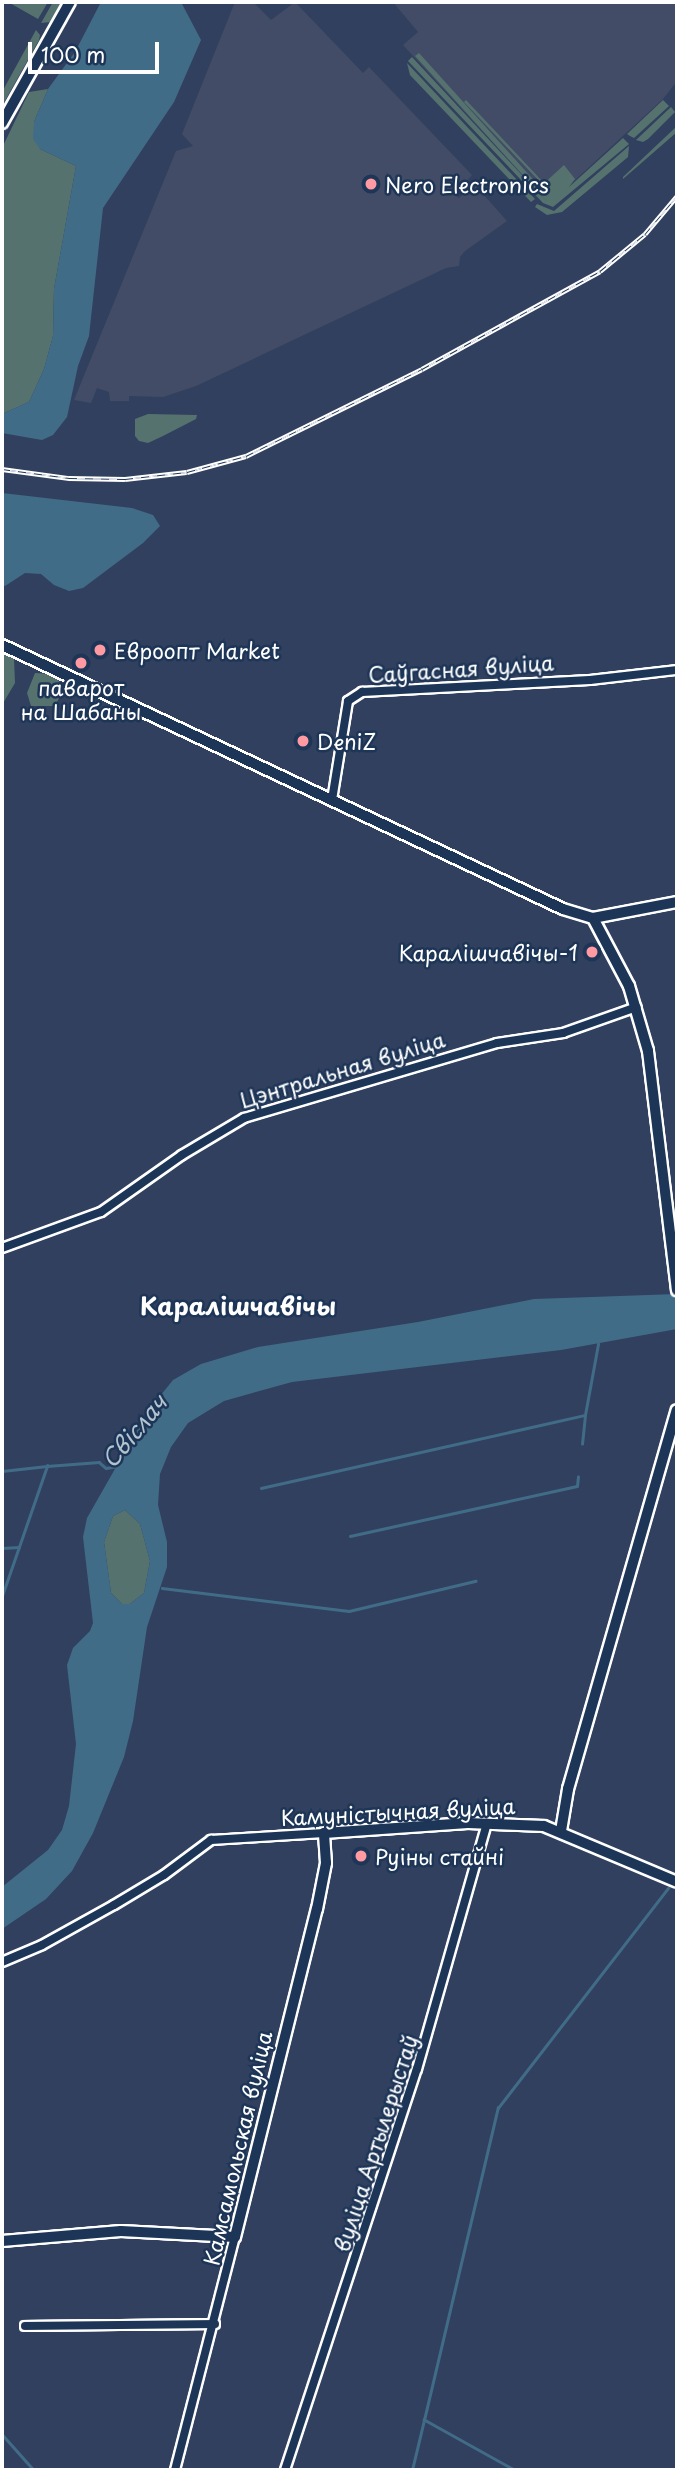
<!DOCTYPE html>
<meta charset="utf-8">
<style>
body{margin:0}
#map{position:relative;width:679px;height:2472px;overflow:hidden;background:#31405e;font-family:"Playpen Sans",sans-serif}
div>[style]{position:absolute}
.built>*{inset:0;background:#434c66}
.green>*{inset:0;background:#55726f}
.water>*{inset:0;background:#416c88}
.stream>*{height:2.5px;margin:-1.25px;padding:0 1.25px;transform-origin:1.25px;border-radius:1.25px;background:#416c88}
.roads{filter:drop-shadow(2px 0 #fff) drop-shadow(-2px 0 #fff) drop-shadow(0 2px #fff) drop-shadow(0 -2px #fff)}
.minor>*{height:8px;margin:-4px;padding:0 4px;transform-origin:4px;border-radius:4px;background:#1d3557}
.tertiary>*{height:10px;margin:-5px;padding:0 5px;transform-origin:5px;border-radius:5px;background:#1d3557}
.secondary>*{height:10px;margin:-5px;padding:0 5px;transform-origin:5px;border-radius:5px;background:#1d3557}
.rail>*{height:5px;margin-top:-2.5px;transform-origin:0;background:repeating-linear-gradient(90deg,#1d3557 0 8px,#fff 0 16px);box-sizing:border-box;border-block:2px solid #fff}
.dots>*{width:19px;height:19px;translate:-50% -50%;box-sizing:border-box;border:4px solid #1d3557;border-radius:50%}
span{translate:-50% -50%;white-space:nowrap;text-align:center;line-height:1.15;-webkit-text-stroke:5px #1d3557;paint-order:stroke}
.poi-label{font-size:21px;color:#fff}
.left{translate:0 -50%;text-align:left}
.right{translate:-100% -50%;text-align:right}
.street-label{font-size:21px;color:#fff}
.water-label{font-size:23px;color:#b3c4cf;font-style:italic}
.quarter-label{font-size:24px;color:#fff;font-weight:700}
.frame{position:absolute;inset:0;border:4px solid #fff;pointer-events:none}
.scale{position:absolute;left:28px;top:42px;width:131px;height:32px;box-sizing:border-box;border:4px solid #fff;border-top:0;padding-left:9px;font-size:21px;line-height:24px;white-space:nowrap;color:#fff;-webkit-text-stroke:5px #1d3557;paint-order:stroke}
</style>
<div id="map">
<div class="built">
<div style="clip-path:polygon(235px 2px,253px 2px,271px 20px,295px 2px,363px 73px,369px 67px,472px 175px,455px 195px,459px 198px,474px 184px,507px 221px,465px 251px,460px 257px,459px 266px,446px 268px,196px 386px,163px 397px,129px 396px,129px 401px,110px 401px,109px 392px,97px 388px,91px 403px,74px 400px,176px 151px,193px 146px,182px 134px)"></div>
<div style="clip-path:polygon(393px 2px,677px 2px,677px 81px,663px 99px,549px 204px,403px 45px,418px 32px)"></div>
</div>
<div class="green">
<div style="clip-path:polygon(8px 2px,48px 2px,38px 19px)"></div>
<div style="clip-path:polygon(53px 2px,63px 2px,51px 22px,41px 23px)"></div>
<div style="clip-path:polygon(36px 30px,40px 35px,39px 40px,2px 106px,2px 92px)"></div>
<div style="clip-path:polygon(419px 53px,540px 187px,564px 165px,575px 179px,569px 187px,623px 138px,629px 144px,553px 207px,543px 203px,408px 61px,412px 57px,549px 204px,415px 56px)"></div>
<div style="clip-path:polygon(407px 63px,535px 199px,531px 202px,410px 75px)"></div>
<div style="clip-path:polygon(48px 89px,34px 122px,40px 149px,76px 166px,54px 289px,53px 336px,44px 369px,29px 402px,2px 414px,2px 148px,29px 92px)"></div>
<div style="clip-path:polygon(466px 100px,543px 182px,541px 183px,464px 102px)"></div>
<div style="clip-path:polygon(663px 100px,669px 106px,634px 138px,630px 136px,627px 134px)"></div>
<div style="clip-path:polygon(671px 107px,675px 112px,648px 139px,643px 142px,636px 140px)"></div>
<div style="clip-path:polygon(677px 126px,677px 132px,623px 179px,623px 177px)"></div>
<div style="clip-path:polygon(629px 146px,628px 157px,562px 212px,547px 215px,535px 207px,537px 204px,554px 211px)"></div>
<div style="clip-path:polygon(148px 414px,197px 415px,196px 419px,163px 436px,148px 443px,139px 441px,135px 436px,135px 419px)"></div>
<div style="clip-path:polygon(2px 653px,14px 659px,15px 683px,2px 705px)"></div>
<div style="clip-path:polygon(35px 673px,53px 674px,59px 681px,62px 692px,55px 706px,31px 706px,27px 693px)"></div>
<div style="clip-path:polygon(125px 1510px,140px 1524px,150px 1561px,144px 1593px,130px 1604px,122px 1604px,111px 1593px,104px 1542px,113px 1516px)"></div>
</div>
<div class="water">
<div style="clip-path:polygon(101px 2px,181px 2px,201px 40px,174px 102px,103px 208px,89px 336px,78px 366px,67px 417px,53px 435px,42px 440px,2px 433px,2px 414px,29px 402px,44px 369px,53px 336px,54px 289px,76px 166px,40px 149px,33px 139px,34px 122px,48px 89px,75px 52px)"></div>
<div style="clip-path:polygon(2px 493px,132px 508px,153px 515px,160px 526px,143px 543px,83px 588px,69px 591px,54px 585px,41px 574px,25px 573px,5px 586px,2px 585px)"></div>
<div style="clip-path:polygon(evenodd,677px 1294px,677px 1329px,561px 1350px,292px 1382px,224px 1401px,188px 1423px,171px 1447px,160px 1474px,158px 1505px,167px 1542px,167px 1567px,147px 1627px,133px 1721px,124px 1757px,93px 1833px,72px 1871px,46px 1899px,2px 1929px,2px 1887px,48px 1850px,62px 1830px,69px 1806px,76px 1744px,67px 1665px,73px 1648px,90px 1631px,93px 1623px,83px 1537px,87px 1518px,148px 1411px,173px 1380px,201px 1364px,258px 1347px,418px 1322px,534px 1299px,677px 1294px,125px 1510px,140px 1524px,150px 1561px,144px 1593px,130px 1604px,122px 1604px,111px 1593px,104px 1542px,113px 1516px,125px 1510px)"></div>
</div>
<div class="stream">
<div style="left:582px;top:1444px;width:28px;rotate:-84deg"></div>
<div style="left:2px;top:1471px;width:45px;rotate:-6.3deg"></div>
<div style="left:261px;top:1488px;width:332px;rotate:-12.7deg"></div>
<div style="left:585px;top:1415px;width:72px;rotate:-79.6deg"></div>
<div style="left:350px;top:1536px;width:232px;rotate:-12.4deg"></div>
<div style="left:577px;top:1486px;width:9px;rotate:-84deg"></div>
<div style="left:2px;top:1548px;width:17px;rotate:-3deg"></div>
<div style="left:162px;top:1588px;width:188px;rotate:7deg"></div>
<div style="left:349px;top:1611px;width:130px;rotate:-13.4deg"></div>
<div style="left:2px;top:1596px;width:138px;rotate:-70.9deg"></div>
<div style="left:47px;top:1466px;width:52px;rotate:-4.4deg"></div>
<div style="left:99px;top:1462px;width:9px;rotate:41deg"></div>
<div style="left:106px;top:1468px;width:12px;rotate:-9deg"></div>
<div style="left:2px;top:2434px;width:48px;rotate:48.4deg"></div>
<div style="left:412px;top:2470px;width:51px;rotate:-76.5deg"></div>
<div style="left:514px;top:2470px;width:103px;rotate:-150.9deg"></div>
<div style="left:424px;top:2420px;width:321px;rotate:-76.7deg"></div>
<div style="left:498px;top:2108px;width:278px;rotate:-52.3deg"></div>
</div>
<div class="roads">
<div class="minor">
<div style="left:332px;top:800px;width:100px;rotate:-80.8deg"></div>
<div style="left:348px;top:701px;width:17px;rotate:-33deg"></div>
<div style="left:362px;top:692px;width:228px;rotate:-3deg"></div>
<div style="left:590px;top:680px;width:88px;rotate:-6.6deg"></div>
<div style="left:2px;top:1248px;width:105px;rotate:-20deg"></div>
<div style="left:101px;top:1212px;width:99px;rotate:-35.1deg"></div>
<div style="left:182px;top:1155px;width:72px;rotate:-30.8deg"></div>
<div style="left:244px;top:1118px;width:264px;rotate:-16.5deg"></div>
<div style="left:497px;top:1043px;width:67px;rotate:-8.6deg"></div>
<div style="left:563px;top:1033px;width:78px;rotate:-19.4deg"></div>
<div style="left:2px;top:1962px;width:43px;rotate:-23deg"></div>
<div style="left:42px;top:1945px;width:82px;rotate:-29.1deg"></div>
<div style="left:114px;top:1905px;width:58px;rotate:-31deg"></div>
<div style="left:164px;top:1875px;width:59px;rotate:-36.7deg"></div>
<div style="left:211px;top:1840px;width:113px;rotate:-3.5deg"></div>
<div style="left:25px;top:2326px;width:190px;rotate:-0.6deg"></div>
<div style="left:175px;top:2470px;width:241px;rotate:-75.6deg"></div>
<div style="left:285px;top:2470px;width:422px;rotate:-71.8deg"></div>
<div style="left:417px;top:2069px;width:256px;rotate:-74.1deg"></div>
</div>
<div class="tertiary">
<div style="left:593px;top:918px;width:77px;rotate:62.1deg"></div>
<div style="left:629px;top:986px;width:68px;rotate:73.7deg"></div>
<div style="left:648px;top:1051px;width:241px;rotate:83.1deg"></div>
<div style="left:561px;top:1831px;width:43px;rotate:-80.5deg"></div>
<div style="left:568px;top:1789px;width:394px;rotate:-74deg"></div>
<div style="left:2px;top:2241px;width:119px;rotate:-4.8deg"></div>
<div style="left:121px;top:2231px;width:114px;rotate:3deg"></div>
<div style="left:235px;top:2237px;width:338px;rotate:-76deg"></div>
<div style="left:317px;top:1909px;width:47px;rotate:-78.9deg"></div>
<div style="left:326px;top:1863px;width:30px;rotate:-94deg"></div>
<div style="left:324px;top:1833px;width:144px;rotate:-4deg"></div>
<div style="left:468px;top:1823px;width:76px;rotate:2.3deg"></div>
<div style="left:544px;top:1826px;width:144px;rotate:22.8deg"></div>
</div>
<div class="secondary">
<div style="left:2px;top:123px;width:139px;rotate:-60.7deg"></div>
<div style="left:2px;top:645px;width:620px;rotate:25.2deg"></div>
<div style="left:563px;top:909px;width:31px;rotate:17deg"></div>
<div style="left:593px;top:918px;width:86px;rotate:-10.8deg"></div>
</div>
</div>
<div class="rail">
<div style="left:2px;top:469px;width:68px;rotate:7.7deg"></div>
<div style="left:69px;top:478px;width:56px;rotate:1deg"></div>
<div style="left:125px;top:479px;width:62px;rotate:-6.4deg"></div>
<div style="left:187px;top:472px;width:61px;rotate:-15.2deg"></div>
<div style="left:246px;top:456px;width:196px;rotate:-26.3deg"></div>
<div style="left:422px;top:369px;width:203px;rotate:-28.8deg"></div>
<div style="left:600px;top:271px;width:58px;rotate:-39.4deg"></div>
<div style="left:645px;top:234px;width:50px;rotate:-49.9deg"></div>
</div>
<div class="dots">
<div style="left:371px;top:184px;background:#ff9aa2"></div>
<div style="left:100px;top:650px;background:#ff9aa2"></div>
<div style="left:81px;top:663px;background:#ff9aa2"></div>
<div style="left:303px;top:741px;background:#ff9aa2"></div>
<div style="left:592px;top:952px;background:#ff9aa2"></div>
<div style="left:361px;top:1856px;background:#ff9aa2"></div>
</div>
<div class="poi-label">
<span class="left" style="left:385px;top:184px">Nero Electronics</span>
<span class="left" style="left:114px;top:650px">Евроопт Market</span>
<span style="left:81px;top:699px">паварот<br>на Шабаны</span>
<span class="left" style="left:317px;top:741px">DeniZ</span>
<span class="right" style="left:578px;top:952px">Каралішчавічы-1</span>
<span class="left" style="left:375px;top:1856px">Руіны стайні</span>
</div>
<div class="street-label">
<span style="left:461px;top:668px;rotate:-4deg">Саўгасная вуліца</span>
<span style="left:342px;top:1069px;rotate:-17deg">Цэнтральная вуліца</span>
<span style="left:398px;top:1811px;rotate:-3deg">Камуністычная вуліца</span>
<span style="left:375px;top:2143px;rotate:-72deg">вуліца Артылерыстаў</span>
<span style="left:237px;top:2148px;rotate:-77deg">Камсамольская вуліца</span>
</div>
<div class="water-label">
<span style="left:134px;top:1431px;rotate:-50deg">Свіслач</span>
</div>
<div class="quarter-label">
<span style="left:238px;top:1306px">Каралішчавічы</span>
</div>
<div class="frame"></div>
<div class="scale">100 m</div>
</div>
